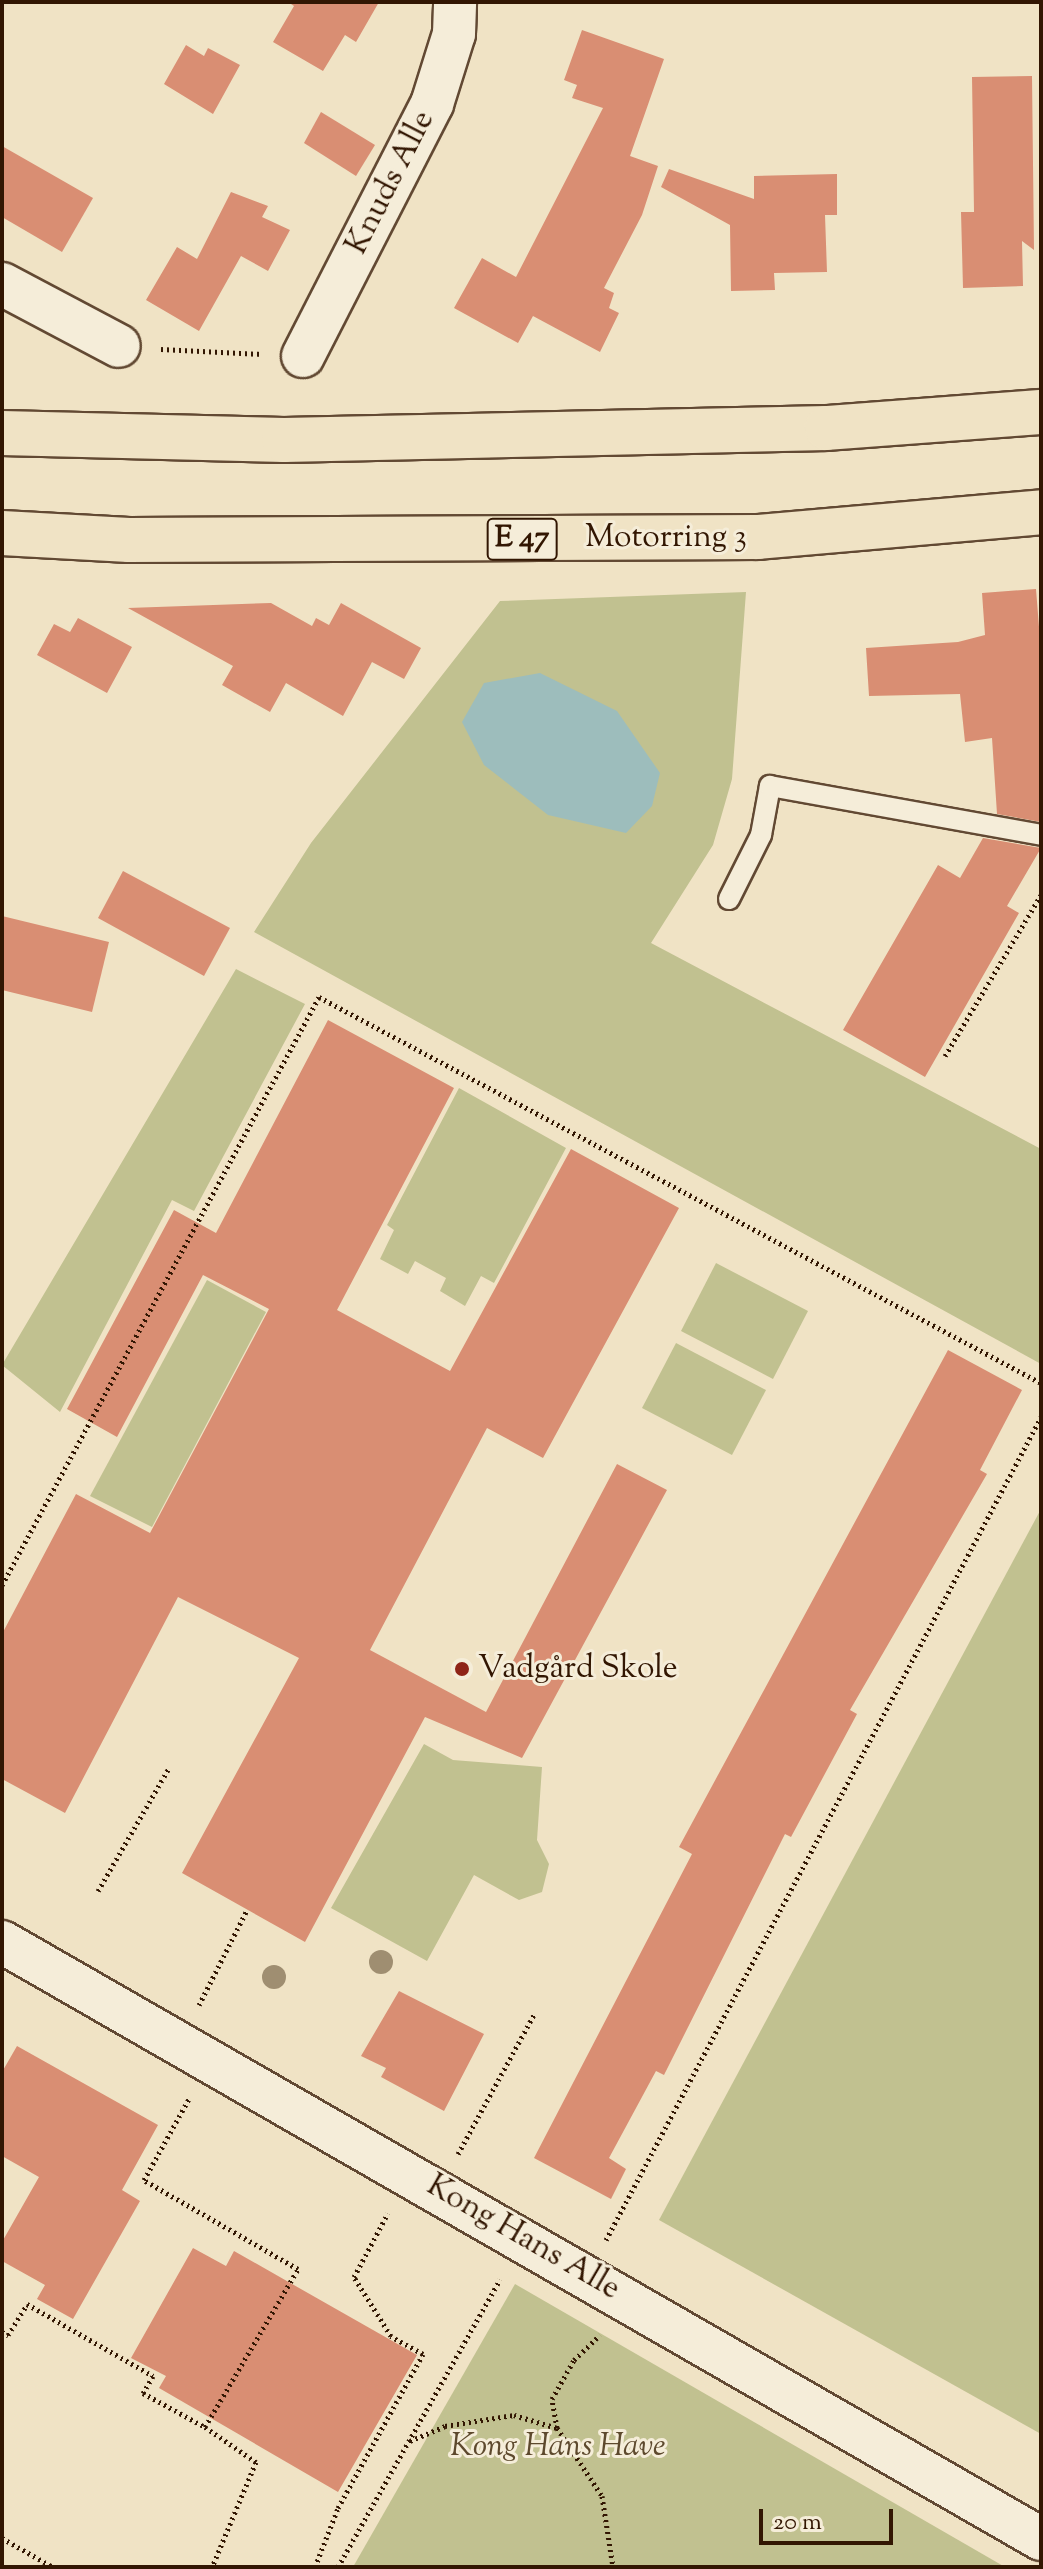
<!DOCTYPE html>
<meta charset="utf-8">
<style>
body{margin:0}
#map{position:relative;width:1043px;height:2569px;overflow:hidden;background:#f0e3c5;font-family:"Sorts Mill Goudy",serif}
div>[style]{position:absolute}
.green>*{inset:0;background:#c1c190}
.water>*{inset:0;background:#9dbdbc}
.building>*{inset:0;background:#d98e73}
.path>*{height:5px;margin-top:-2.5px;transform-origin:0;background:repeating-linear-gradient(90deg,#321602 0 2px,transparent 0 6px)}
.roads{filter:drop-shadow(2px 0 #624933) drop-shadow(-2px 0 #624933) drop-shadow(0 2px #624933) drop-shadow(0 -2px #624933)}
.lane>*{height:20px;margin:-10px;padding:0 10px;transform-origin:10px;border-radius:10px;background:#f5edd9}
.street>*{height:42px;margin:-21px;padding:0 21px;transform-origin:21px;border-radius:21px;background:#f5edd9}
.highway>*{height:44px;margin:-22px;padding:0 22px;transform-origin:22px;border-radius:22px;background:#f0e3c5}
.trees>*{width:24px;height:24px;margin:-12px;border-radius:50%;background:#9f8e71}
.dots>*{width:22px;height:22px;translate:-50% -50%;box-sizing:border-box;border:4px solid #f5edd9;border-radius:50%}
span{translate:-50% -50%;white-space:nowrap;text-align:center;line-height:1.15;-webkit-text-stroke:6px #f5edd9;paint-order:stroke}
.shield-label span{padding:2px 6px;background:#f5edd9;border:2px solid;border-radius:6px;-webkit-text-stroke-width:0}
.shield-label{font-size:30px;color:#321602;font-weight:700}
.street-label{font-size:32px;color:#321602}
.poi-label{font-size:32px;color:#321602}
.left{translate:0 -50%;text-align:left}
.park-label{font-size:32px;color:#5d492d;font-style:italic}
.frame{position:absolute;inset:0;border:4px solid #321602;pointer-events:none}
.scale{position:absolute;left:759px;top:2509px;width:134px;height:36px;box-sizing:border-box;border:4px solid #321602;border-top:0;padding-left:10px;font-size:24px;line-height:28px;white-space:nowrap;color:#321602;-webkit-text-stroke:6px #f5edd9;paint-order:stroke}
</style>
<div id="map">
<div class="green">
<div style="clip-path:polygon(746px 592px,732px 779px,713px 845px,651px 943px,1041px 1149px,1041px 1364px,254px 932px,311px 843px,500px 601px)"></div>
<div style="clip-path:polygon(236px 969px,305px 1004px,194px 1211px,172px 1200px,60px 1412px,2px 1365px)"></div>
<div style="clip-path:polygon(459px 1088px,566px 1148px,494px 1283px,481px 1276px,465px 1306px,440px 1291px,446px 1278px,415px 1261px,408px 1274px,380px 1259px,394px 1230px,387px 1225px)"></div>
<div style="clip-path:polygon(716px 1263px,808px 1311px,773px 1379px,681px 1331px)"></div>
<div style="clip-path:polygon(207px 1280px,266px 1312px,152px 1527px,90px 1496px)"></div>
<div style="clip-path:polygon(676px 1343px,766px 1390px,732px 1455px,642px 1408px)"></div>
<div style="clip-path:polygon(1041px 1509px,1041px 2434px,659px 2220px)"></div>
<div style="clip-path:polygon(424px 1744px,453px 1760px,542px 1767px,537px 1840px,549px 1864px,542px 1892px,519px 1900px,474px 1875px,427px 1961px,331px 1908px)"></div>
<div style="clip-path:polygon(515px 2284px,1005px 2567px,353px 2567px)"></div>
</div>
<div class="water">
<div style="clip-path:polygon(540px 673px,617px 711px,660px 773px,652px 806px,626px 833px,548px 815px,484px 765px,462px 722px,484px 683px)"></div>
</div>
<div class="building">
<div style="clip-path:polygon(288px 2px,379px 2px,356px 42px,345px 35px,323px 71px,273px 42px,294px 6px)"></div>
<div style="clip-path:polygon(582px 30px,664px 59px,630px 156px,658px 166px,642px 215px,604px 288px,614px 293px,609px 308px,619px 313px,600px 352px,533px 316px,518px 343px,454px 308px,482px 258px,516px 277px,603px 108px,572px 98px,577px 85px,564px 80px)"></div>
<div style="clip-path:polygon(186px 45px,204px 56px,208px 48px,240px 65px,213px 114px,164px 84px)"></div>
<div style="clip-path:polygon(1032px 76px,1034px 250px,1022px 241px,1023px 286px,963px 288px,961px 212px,974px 212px,972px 77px)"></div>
<div style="clip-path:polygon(321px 112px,375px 145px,356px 176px,304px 143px)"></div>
<div style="clip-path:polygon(2px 146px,93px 198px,62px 252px,2px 217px)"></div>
<div style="clip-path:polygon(669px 169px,754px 199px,754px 176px,837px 174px,837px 215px,825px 215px,827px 272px,774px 273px,775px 290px,731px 291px,730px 225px,661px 187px)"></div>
<div style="clip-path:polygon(231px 192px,268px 206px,262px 217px,290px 230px,268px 271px,241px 256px,199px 331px,146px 300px,177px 247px,197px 259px)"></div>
<div style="clip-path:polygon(1036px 589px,1041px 652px,1041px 822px,997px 814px,992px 738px,965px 742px,960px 694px,869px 696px,866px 648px,958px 642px,985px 635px,982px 593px)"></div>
<div style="clip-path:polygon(271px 603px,312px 626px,316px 618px,329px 625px,341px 603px,421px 648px,404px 679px,372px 662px,343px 716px,286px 683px,270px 712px,222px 685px,233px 666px,128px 608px)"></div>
<div style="clip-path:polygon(78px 618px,132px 647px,107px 693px,37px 655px,54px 624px,70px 632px)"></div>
<div style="clip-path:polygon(983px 838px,1041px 848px,1007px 906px,1019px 913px,925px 1077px,843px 1030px,938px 865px,960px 878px)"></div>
<div style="clip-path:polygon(123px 871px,230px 928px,204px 976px,98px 918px)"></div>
<div style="clip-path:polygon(2px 916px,109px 942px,92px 1012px,2px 990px)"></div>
<div style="clip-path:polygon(328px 1020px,454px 1088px,337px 1310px,450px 1371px,571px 1149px,679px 1208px,543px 1458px,487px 1428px,370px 1650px,486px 1712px,617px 1464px,667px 1490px,522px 1758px,425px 1717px,305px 1942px,182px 1873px,299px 1658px,178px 1597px,65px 1813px,2px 1779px,2px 1634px,76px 1494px,150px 1533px,269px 1309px,203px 1275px,117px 1437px,67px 1409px,174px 1210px,216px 1233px)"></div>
<div style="clip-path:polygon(948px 1350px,1022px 1390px,980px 1470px,987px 1474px,850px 1710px,857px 1714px,791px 1837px,785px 1834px,664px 2075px,656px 2071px,609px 2158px,626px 2169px,611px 2199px,534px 2158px,692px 1854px,679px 1847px)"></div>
<div style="clip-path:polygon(399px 1991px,484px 2034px,444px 2111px,381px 2077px,386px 2068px,361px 2056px)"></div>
<div style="clip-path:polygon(17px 2046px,158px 2125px,122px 2190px,140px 2201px,73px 2319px,37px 2299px,45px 2285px,2px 2261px,2px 2242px,39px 2177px,2px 2156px,2px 2072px)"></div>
<div style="clip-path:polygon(193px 2248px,226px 2266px,234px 2251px,417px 2355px,338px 2492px,159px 2388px,166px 2376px,131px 2358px)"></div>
</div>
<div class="path">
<div style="left:161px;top:349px;width:101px;rotate:2.8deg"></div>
<div style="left:945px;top:1056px;width:187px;rotate:-59.2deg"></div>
<div style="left:2px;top:1585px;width:668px;rotate:-61.67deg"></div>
<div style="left:319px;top:997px;width:819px;rotate:28.13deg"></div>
<div style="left:98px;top:1891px;width:142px;rotate:-60deg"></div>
<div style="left:199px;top:2005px;width:106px;rotate:-63.2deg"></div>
<div style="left:458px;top:2154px;width:161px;rotate:-61.4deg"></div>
<div style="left:606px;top:2240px;width:931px;rotate:-62.14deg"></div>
<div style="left:2px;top:2332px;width:7px;rotate:27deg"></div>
<div style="left:8px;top:2335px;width:36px;rotate:-58deg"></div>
<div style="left:27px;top:2304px;width:145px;rotate:29.7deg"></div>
<div style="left:153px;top:2376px;width:20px;rotate:120deg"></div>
<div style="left:143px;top:2393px;width:71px;rotate:28.7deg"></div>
<div style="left:205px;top:2427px;width:183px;rotate:-59.5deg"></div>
<div style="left:298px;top:2269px;width:178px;rotate:-150deg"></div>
<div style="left:144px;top:2180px;width:95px;rotate:-61deg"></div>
<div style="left:205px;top:2427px;width:62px;rotate:34.5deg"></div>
<div style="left:256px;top:2462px;width:114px;rotate:112.7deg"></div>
<div style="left:557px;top:2428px;width:29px;rotate:-100deg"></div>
<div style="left:552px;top:2399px;width:45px;rotate:-60.6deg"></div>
<div style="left:574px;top:2360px;width:36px;rotate:-44deg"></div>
<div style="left:410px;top:2441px;width:38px;rotate:-23deg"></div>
<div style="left:445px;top:2426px;width:70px;rotate:-9.1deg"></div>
<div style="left:514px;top:2415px;width:45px;rotate:16.8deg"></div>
<div style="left:557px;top:2428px;width:82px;rotate:56.5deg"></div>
<div style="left:602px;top:2496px;width:72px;rotate:81.2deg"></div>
<div style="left:2px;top:2538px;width:59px;rotate:29.6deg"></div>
<div style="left:315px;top:2567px;width:63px;rotate:-68.7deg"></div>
<div style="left:338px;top:2508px;width:176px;rotate:-61.1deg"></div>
<div style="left:423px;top:2354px;width:37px;rotate:-151deg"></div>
<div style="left:391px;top:2336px;width:70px;rotate:-122.1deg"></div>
<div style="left:354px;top:2277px;width:72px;rotate:-62deg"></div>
<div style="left:338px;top:2567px;width:330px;rotate:-60.6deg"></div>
</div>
<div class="roads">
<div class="lane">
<div style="left:729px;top:899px;width:72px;rotate:-63.4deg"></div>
<div style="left:761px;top:835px;width:50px;rotate:-79.6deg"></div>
<div style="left:770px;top:786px;width:275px;rotate:10.2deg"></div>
</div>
<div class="street">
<div style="left:2px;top:284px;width:132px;rotate:27.9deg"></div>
<div style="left:303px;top:356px;width:283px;rotate:-62.9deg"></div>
<div style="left:432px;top:104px;width:73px;rotate:-72.6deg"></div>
<div style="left:454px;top:34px;width:32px;rotate:-88deg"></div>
<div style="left:2px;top:1942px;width:1198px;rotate:29.88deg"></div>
</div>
<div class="highway">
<div style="left:2px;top:433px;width:282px;rotate:1.4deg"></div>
<div style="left:284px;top:440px;width:543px;rotate:-1.27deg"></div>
<div style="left:827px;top:428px;width:215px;rotate:-4.3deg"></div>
<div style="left:2px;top:533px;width:127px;rotate:3.2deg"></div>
<div style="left:129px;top:540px;width:629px;rotate:-0.27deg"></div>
<div style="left:758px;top:537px;width:284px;rotate:-5deg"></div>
</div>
</div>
<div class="trees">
<div style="left:381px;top:1962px"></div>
<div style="left:274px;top:1977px"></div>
</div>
<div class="dots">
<div style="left:462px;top:1669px;background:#8f2418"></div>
</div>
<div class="shield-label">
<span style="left:522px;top:539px">E 47</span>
</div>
<div class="street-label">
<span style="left:391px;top:183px;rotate:-63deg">Knuds Alle</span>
<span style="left:666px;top:538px">Motorring 3</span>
<span style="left:523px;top:2238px;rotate:30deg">Kong Hans Alle</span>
</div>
<div class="poi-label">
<span class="left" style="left:478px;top:1669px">Vadgård Skole</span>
</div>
<div class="park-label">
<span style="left:558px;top:2447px">Kong Hans Have</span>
</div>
<div class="frame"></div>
<div class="scale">20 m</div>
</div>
